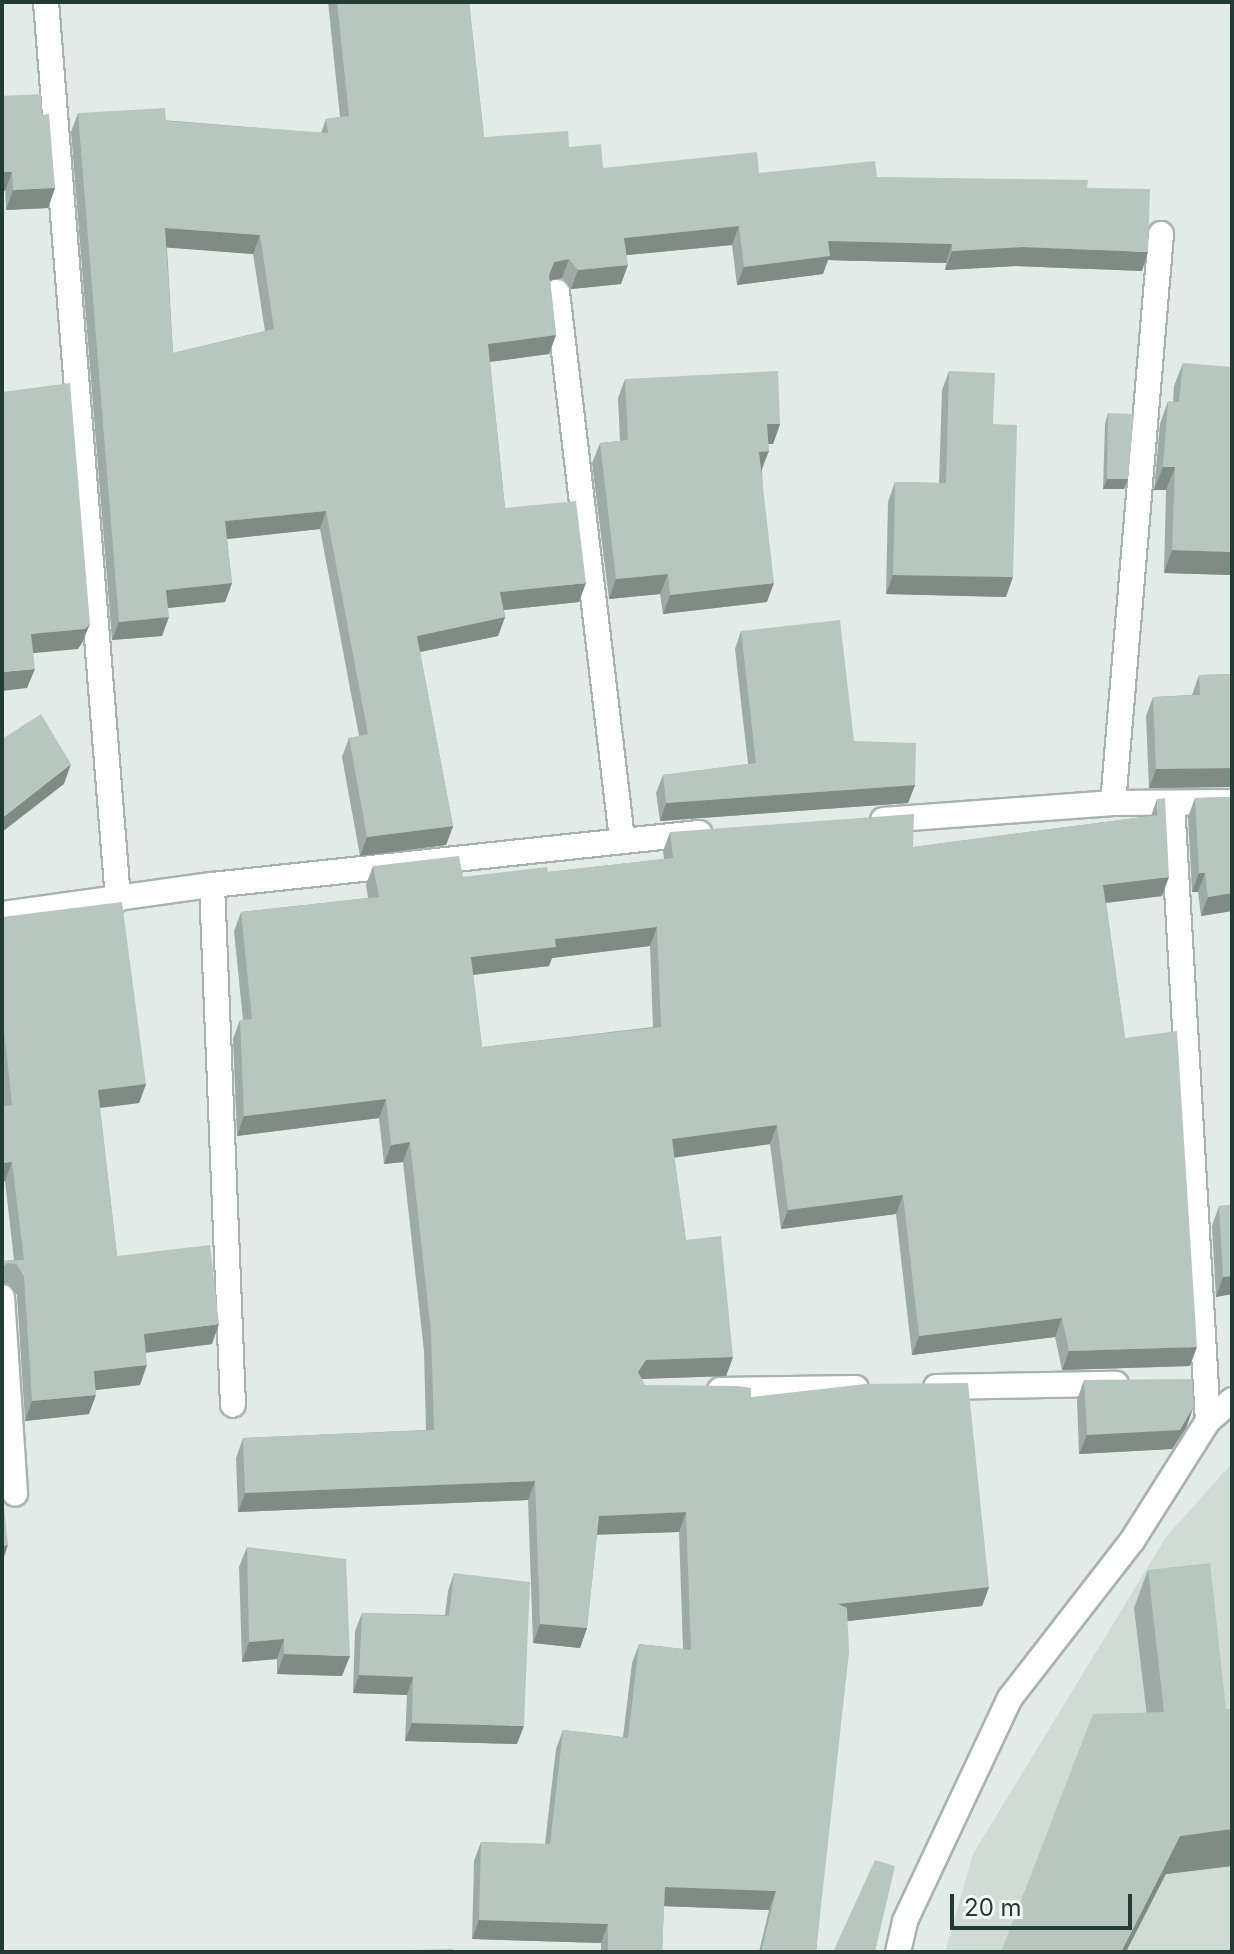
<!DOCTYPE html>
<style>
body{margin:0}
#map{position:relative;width:1234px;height:1954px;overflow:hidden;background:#e3ebe8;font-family:Inter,sans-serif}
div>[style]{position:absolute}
.built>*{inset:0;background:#d1dbd6}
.roads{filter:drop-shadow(2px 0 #a6b3af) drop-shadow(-2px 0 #a6b3af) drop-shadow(0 2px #a6b3af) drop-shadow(0 -2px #a6b3af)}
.street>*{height:24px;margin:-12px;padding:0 12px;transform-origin:12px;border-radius:12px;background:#fff}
.wall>*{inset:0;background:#9eaaa5}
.shaded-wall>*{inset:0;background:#818b86}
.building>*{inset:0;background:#b8c6c0}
span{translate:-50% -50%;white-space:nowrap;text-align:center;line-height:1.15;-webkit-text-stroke:7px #f3f8f5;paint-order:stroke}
.frame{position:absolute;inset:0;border:4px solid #243b35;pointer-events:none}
.scale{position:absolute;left:950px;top:1894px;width:182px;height:36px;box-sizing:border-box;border:4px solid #243b35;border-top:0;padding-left:10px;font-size:24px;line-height:28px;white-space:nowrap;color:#243b35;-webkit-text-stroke:6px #f3f8f5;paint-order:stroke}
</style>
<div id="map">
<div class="built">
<div style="clip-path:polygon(1232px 1463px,1232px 1952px,945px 1952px,973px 1854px,1166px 1537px)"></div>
</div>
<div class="roads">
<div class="street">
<div style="left:46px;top:2px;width:900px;rotate:85.41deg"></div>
<div style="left:557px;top:292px;width:551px;rotate:83.22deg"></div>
<div style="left:1113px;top:803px;width:571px;rotate:-85.18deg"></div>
<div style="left:1172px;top:803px;width:619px;rotate:86.67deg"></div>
<div style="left:883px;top:820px;width:231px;rotate:-4.2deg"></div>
<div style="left:1113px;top:803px;width:119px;rotate:-0.5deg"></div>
<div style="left:212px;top:885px;width:520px;rotate:87.69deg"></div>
<div style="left:2px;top:914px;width:212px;rotate:-7.9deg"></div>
<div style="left:212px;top:885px;width:490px;rotate:-6.1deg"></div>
<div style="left:2px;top:1297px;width:197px;rotate:86.2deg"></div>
<div style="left:936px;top:1387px;width:180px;rotate:-1deg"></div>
<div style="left:720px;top:1390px;width:136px;rotate:-0.8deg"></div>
<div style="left:898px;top:1952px;width:32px;rotate:-77deg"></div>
<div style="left:905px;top:1921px;width:246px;rotate:-64.8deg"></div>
<div style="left:1010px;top:1698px;width:199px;rotate:-52.2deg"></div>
<div style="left:1132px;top:1541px;width:142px;rotate:-57.7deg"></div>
<div style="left:1208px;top:1421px;width:32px;rotate:-41deg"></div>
</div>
</div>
<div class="wall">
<div style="clip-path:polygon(evenodd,328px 2px,469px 2px,484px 137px,569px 147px,603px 168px,877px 177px,1087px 188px,1142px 271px,1016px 266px,945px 270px,946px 263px,828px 260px,823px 274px,737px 285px,732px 245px,627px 255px,621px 284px,571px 289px,562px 278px,550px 280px,556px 335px,549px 354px,490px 362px,505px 508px,579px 602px,504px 610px,505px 617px,498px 636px,420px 652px,453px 826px,446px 845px,360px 856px,342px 757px,349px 738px,359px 736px,320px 529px,227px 539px,232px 583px,225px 602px,168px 608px,162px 636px,112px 640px,71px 132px,78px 113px,321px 133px,326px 119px,340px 117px,328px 2px,167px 247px,253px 254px,265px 331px,173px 353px,167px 247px)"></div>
<div style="clip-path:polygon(2px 96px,42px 115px,55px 188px,48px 208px,6px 210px)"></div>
<div style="clip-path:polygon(1183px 363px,1232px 575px,1164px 573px,1166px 490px,1154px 490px,1160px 424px,1168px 401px,1173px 402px,1174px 386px)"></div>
<div style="clip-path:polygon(949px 371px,993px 424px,1006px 597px,886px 594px,888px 502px,895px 482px,939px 483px,942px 390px)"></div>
<div style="clip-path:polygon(625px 379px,780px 424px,773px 444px,768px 444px,762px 470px,767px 602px,663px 614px,660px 594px,609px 599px,592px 463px,600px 443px,620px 441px,618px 398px)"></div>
<div style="clip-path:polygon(1108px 413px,1128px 479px,1124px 489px,1103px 489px,1105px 424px)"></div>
<div style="clip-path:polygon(741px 631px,854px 741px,915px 785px,908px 803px,660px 821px,656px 793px,663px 775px,748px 764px,735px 649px)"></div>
<div style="clip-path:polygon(1232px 674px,1232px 787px,1149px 788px,1146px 716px,1153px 697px,1192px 695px,1199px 675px)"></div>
<div style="clip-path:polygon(1232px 797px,1232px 911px,1201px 916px,1198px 892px,1192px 892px,1188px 817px,1195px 798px)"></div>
<div style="clip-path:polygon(evenodd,1157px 799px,1162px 896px,1106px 903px,1125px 1038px,1190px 1366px,1062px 1370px,1055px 1337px,912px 1355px,896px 1214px,781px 1229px,770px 1144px,674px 1157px,686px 1240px,733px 1357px,726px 1376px,641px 1379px,645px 1385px,751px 1397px,989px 1587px,982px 1606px,847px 1621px,816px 1952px,759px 1952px,769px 1910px,664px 1906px,662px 1952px,601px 1952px,601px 1943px,472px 1939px,474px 1861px,481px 1842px,545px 1844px,556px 1749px,563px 1730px,623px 1737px,632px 1663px,639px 1644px,683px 1649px,679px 1532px,597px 1534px,587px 1628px,580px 1648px,533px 1643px,528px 1500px,238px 1512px,236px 1458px,243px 1438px,426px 1430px,424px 1351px,403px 1162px,384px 1164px,379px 1118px,237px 1136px,233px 1039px,240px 1020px,243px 1020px,234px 931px,241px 912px,368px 898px,366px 885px,373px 866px,463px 877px,548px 872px,664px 859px,663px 851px,670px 832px,913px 847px,1151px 816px,1157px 799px,650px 946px,653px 1027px,482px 1047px,473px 975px,549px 966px,552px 958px,650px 946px)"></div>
<div style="clip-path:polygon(2px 917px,146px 1084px,139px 1103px,100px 1108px,117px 1256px,212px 1344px,146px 1352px,140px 1385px,96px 1390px,89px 1414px,25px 1421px,17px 1295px,9px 1284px,2px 1283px,2px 1261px,14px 1260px,5px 1181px,2px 1097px)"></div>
<div style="clip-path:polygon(1232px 1205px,1232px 1294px,1216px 1297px,1212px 1226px,1219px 1206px)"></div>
<div style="clip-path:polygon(1084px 1380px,1193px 1408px,1186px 1428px,1172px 1449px,1079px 1454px,1077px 1400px)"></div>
<div style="clip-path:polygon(247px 1547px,342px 1676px,277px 1674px,277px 1659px,242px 1662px,239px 1567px)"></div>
<div style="clip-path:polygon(1148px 1570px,1226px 1709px,1232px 1709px,1232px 1866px,1166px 1874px,1134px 1608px)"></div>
<div style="clip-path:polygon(454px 1573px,517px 1744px,405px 1741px,407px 1695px,353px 1693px,355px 1631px,362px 1613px,445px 1615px,448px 1591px)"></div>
</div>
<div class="shaded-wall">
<div style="clip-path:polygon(2px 172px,12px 172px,5px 191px,2px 191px)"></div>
<div style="clip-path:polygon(55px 188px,48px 208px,6px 210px,13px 190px)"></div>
<div style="clip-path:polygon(739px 226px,732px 245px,617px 256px,624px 238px)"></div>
<div style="clip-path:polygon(165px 228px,260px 235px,253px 254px,159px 247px)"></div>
<div style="clip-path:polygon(828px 241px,952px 244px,946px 263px,828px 260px,823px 274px,737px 285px,744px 267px)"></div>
<div style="clip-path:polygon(1023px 247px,1148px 252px,1142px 271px,1016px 266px,945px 270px,952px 251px)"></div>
<div style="clip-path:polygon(569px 259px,562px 278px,547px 281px,554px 262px)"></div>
<div style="clip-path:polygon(628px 265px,621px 284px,571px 289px,578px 270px)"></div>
<div style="clip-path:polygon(556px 335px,549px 354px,481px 363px,488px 344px)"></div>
<div style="clip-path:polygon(767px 424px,780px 424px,773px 444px,759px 444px)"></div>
<div style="clip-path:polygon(769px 451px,761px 471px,759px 452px)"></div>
<div style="clip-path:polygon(1163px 467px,1175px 467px,1166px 490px,1154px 490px)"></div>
<div style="clip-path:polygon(1107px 479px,1128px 479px,1124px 489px,1103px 489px)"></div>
<div style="clip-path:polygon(326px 511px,320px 529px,218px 540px,225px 521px)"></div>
<div style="clip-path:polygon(1172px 550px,1232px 552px,1232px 575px,1164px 573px)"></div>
<div style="clip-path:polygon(668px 574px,660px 594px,609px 599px,616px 579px)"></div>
<div style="clip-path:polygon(893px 575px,1013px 577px,1006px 597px,886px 594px)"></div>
<div style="clip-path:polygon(232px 583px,225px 602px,159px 609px,166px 590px)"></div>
<div style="clip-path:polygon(586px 583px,579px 602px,494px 611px,500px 592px)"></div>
<div style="clip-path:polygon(774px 583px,767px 602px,663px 614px,670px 595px)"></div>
<div style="clip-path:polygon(169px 617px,162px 636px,112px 640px,119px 622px)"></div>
<div style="clip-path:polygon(505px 617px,498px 636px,410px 654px,417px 636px)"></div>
<div style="clip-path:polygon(90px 624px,82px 643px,78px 649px,24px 654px,31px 634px)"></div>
<div style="clip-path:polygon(35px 669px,27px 688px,2px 691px,2px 672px)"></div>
<div style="clip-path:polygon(71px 764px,64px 784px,2px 832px,2px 818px)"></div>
<div style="clip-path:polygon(1232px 768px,1232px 787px,1149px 788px,1156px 769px)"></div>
<div style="clip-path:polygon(915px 785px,908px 803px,660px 821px,666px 803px)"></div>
<div style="clip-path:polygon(453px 826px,446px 845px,360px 856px,367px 837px)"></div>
<div style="clip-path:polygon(1199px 873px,1205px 873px,1198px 892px,1192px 892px)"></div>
<div style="clip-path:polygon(1169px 877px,1162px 896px,1096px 904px,1103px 885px)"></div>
<div style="clip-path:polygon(1232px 893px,1232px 911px,1201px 916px,1208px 897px)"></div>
<div style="clip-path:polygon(657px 927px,650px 946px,552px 958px,549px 966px,464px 976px,471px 957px,555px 939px)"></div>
<div style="clip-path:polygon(146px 1084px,139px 1103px,90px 1109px,98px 1090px)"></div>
<div style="clip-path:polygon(386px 1099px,379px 1118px,237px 1136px,244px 1116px)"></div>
<div style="clip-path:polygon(777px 1125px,770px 1144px,665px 1159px,672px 1139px)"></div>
<div style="clip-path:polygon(410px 1142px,403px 1162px,384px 1164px,391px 1145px)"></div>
<div style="clip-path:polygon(12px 1162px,5px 1181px,2px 1182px,2px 1163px)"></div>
<div style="clip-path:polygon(903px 1195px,896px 1214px,781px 1229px,788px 1210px)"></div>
<div style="clip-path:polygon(1232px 1276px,1232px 1294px,1216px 1297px,1223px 1277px)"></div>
<div style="clip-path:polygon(1062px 1318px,1055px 1337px,912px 1355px,919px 1336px)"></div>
<div style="clip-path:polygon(219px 1324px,212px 1344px,136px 1354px,144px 1334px)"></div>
<div style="clip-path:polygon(1197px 1347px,1190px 1366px,1062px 1370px,1069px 1351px)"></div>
<div style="clip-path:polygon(733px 1357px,726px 1376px,639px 1379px,638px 1372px,646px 1360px)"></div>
<div style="clip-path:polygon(147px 1365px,140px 1385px,87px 1391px,94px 1371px)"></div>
<div style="clip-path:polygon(96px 1395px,89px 1414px,25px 1421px,32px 1401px)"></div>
<div style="clip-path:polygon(1193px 1408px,1186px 1428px,1172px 1449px,1079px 1454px,1087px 1435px)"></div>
<div style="clip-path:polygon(535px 1481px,528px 1500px,238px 1512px,245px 1493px)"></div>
<div style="clip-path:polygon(686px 1512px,679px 1532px,592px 1535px,599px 1516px)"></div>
<div style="clip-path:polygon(8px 1545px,2px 1563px,2px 1546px)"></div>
<div style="clip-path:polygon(989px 1587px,982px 1606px,831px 1623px,838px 1604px)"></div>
<div style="clip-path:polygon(540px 1624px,587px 1628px,580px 1648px,533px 1643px)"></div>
<div style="clip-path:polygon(284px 1639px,277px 1659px,242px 1662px,249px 1642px)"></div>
<div style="clip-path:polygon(284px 1654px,350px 1656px,342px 1676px,277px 1674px)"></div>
<div style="clip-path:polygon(359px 1675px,413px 1677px,407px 1695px,353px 1693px)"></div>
<div style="clip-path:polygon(412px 1723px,524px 1726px,517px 1744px,405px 1741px)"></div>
<div style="clip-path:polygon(1232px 1829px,1232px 1866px,1166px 1874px,1126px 1952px,1121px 1952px,1180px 1836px)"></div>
<div style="clip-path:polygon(665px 1887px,776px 1891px,769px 1910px,658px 1906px)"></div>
<div style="clip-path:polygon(479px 1920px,608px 1924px,601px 1943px,472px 1939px)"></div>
</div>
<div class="building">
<div style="clip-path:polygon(evenodd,337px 2px,469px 2px,484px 137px,568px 131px,569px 147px,601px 144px,603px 168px,757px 152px,759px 173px,875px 161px,877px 177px,1088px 180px,1087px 188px,1150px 189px,1148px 252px,1023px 247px,952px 251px,952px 244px,828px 241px,830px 256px,744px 267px,739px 226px,624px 238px,628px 265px,578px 270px,569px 259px,554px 262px,549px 275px,556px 335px,488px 344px,505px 508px,576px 501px,586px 583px,500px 592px,505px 617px,417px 636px,453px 826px,367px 837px,349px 738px,368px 734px,326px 511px,225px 521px,232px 583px,166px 590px,169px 617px,119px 622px,78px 113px,165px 108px,166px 121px,328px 133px,326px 119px,349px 116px,337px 2px,165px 228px,260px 235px,274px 329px,173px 353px,165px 228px)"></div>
<div style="clip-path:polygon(41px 94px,42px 115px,49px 114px,55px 188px,13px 190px,12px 172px,2px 172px,2px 96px)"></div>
<div style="clip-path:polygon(1183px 363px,1232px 367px,1232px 552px,1172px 550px,1175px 467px,1163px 467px,1168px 401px,1179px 402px)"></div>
<div style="clip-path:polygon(778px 371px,780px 424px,767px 424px,769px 451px,759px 452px,774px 583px,670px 595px,668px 574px,616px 579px,600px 443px,628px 440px,625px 379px)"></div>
<div style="clip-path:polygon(949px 371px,995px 373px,993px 424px,1017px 425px,1013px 577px,893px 575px,895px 482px,946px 483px)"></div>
<div style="clip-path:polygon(70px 383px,90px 624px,85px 629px,31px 634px,35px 669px,2px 672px,2px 392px)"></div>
<div style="clip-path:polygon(1108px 413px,1134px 414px,1128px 479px,1107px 479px)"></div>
<div style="clip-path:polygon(840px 620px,854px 741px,916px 743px,915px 785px,666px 803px,663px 775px,756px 763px,741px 631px)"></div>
<div style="clip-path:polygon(1232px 674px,1232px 768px,1156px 769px,1153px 697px,1200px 695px,1199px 675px)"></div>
<div style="clip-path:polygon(41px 714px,71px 764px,2px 818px,2px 739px)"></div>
<div style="clip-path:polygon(1232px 797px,1232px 893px,1208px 897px,1205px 873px,1199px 873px,1195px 798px)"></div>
<div style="clip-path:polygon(evenodd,1165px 798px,1169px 877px,1103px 885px,1125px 1038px,1177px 1031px,1197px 1347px,1069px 1351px,1062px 1318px,919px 1336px,903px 1195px,788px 1210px,777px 1125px,672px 1139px,686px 1240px,721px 1236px,733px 1357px,646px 1360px,638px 1372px,645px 1385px,737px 1386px,751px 1388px,751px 1397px,866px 1384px,968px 1383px,989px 1587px,838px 1604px,847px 1608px,849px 1652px,816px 1952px,761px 1952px,776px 1891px,665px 1887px,662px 1952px,608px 1952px,608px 1924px,479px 1920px,481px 1842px,550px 1844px,563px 1730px,628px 1738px,639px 1644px,691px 1650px,686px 1512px,599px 1516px,587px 1628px,540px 1624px,535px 1481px,245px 1493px,243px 1438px,434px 1430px,431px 1332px,410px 1142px,391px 1145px,386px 1099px,244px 1116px,240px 1020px,252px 1019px,241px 912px,379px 897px,373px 866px,459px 856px,463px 877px,547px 867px,548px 872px,673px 858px,670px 832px,914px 814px,913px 847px,1158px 815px,1157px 799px,1165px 798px,657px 927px,661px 1027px,482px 1047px,471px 957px,556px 947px,555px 939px,657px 927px)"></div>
<div style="clip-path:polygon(122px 902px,146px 1084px,98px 1090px,117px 1256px,210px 1245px,219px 1324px,144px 1334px,147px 1365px,94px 1371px,96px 1395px,32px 1401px,24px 1276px,16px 1264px,7px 1263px,2px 1269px,2px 1261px,24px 1260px,12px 1162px,2px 1163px,2px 1106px,12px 1105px,2px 1012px,2px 917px)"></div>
<div style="clip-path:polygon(1232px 1205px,1232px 1276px,1223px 1277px,1219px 1206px)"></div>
<div style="clip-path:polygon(1192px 1379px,1193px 1408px,1180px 1430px,1087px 1435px,1084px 1380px)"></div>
<div style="clip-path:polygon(2px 1489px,8px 1545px,2px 1546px)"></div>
<div style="clip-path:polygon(247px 1547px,346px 1559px,350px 1656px,284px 1654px,284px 1639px,249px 1642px)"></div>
<div style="clip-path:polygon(1210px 1563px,1226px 1709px,1232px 1709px,1232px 1829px,1180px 1836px,1121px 1952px,1001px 1952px,1093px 1714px,1164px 1712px,1148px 1570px)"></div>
<div style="clip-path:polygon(454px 1573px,530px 1582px,524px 1726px,412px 1723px,413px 1677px,359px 1675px,362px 1613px,449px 1616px)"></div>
<div style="clip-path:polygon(875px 1860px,895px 1866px,875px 1952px,833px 1952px)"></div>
<div style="clip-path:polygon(453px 1949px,453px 1952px,367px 1952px,367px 1951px)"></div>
</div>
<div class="frame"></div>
<div class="scale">20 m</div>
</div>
